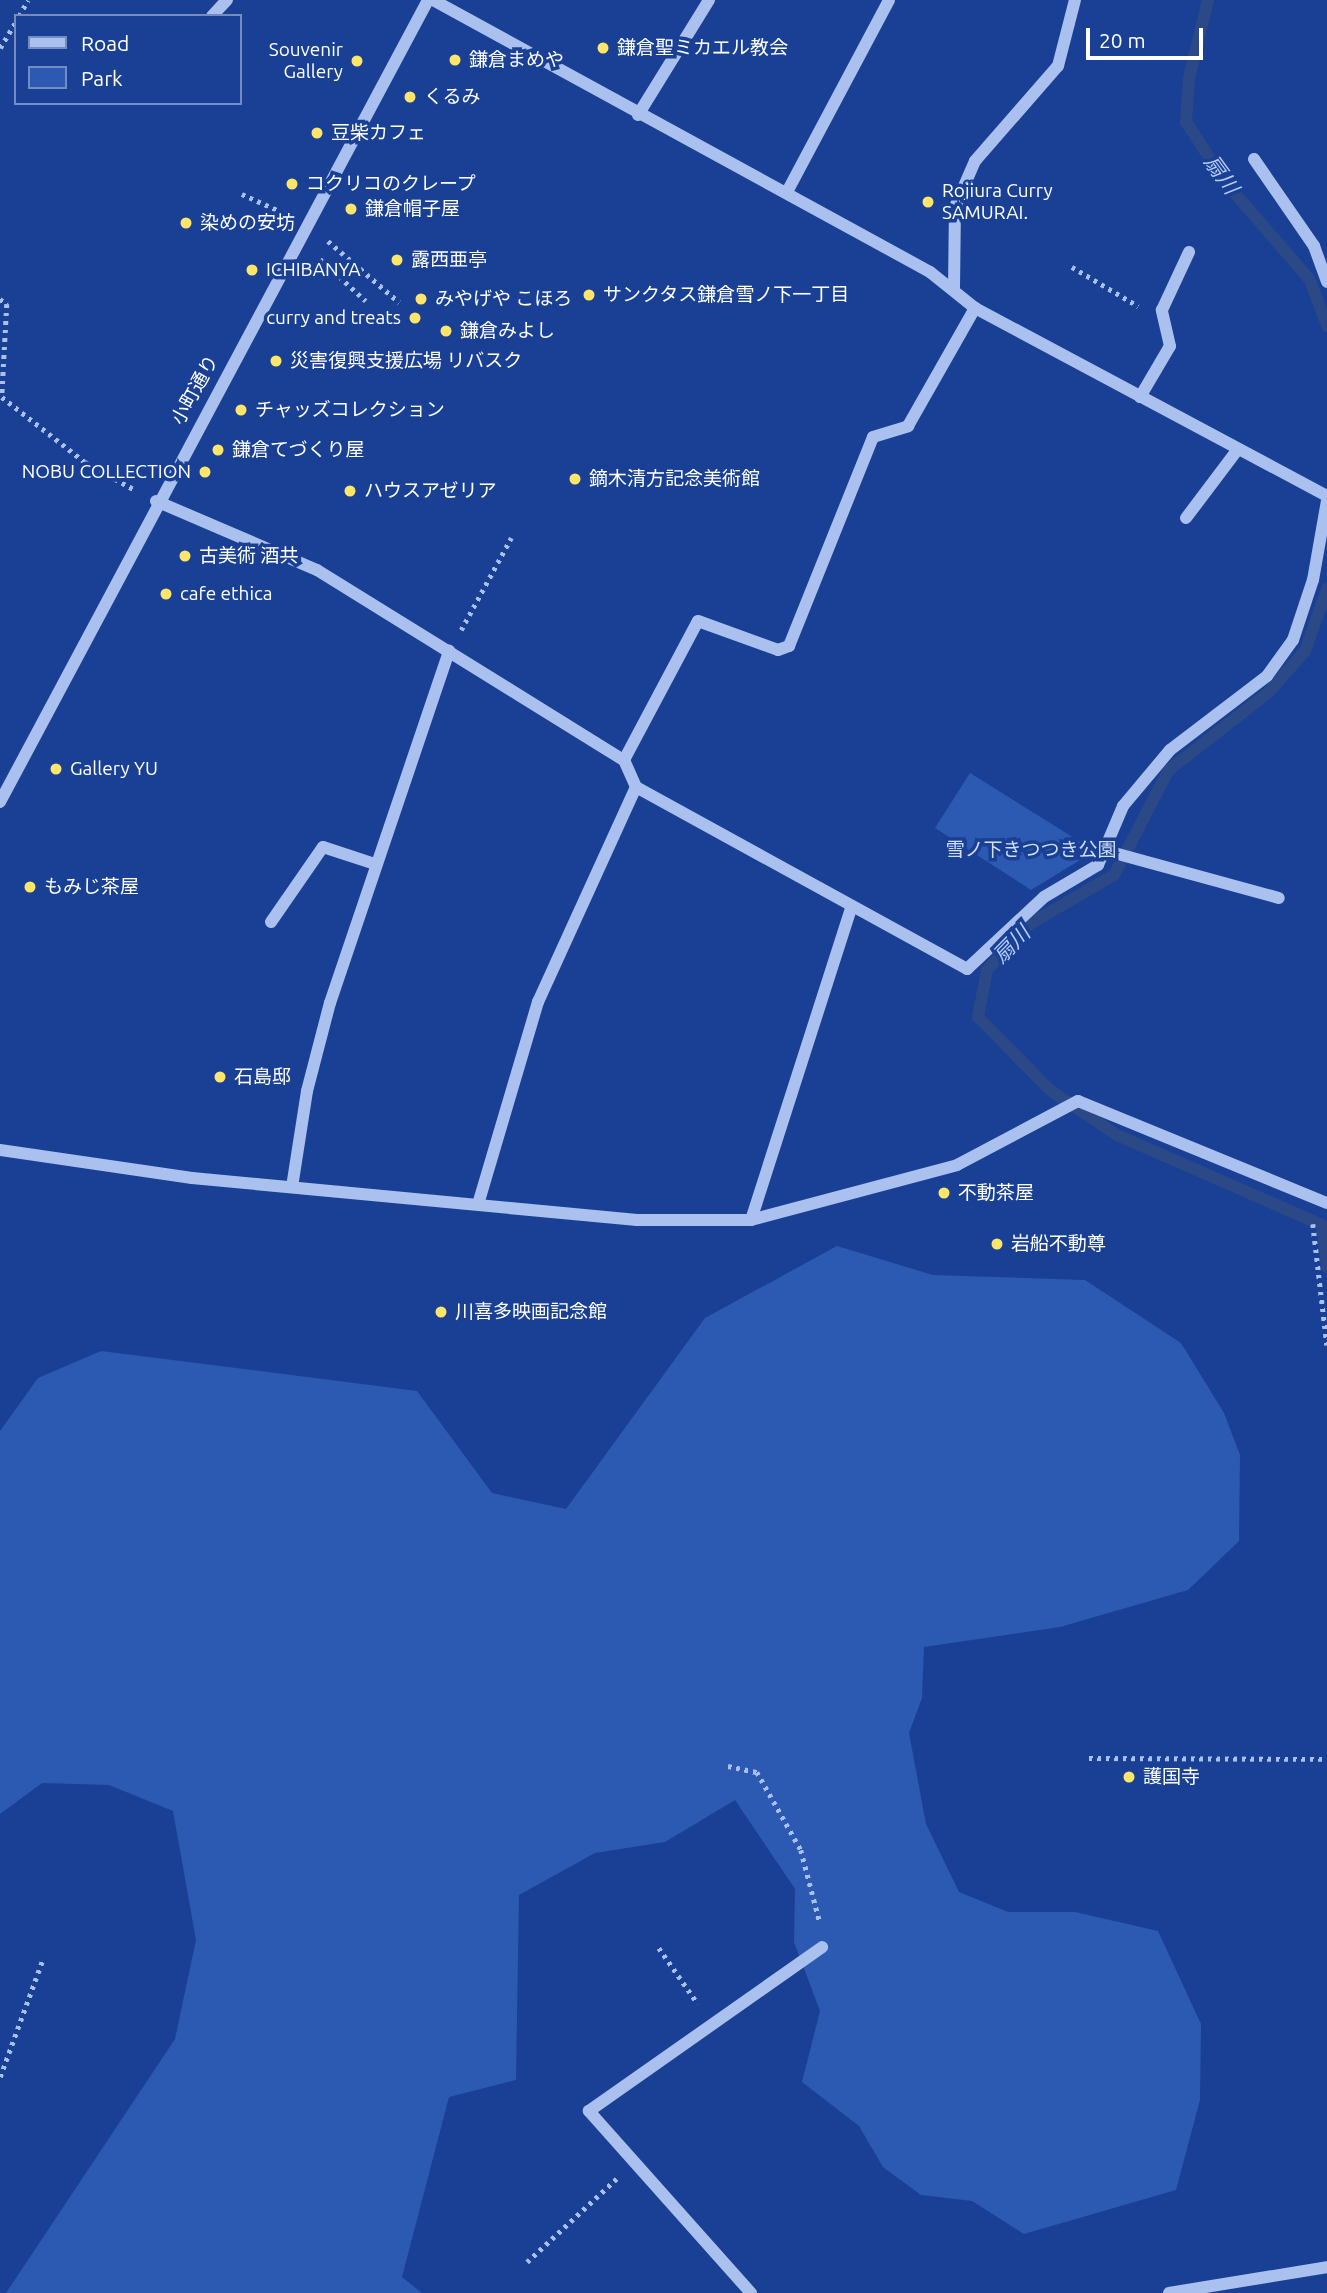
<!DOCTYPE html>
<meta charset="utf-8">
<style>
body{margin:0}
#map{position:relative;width:1327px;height:2293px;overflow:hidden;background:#194094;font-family:Ubuntu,"Noto Sans JP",sans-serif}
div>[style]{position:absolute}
.green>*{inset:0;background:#2c59b2}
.stream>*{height:12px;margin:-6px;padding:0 6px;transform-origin:6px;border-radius:6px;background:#2b4887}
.path>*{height:4.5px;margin-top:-2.25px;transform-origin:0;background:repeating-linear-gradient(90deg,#aac1f0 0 3.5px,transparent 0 8.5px)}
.minor>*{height:12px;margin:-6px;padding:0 6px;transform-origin:6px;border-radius:6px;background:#aac1f0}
.dots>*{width:19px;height:19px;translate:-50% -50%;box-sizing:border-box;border:4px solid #194094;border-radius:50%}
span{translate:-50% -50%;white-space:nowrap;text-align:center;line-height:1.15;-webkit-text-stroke:7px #194094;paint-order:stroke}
.poi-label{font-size:19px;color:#fff}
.left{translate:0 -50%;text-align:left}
.right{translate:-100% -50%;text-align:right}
.street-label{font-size:19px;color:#fff}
.park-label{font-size:19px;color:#d1dffb}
.water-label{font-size:21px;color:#b6ccf7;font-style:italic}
.legend{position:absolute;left:14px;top:14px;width:228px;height:91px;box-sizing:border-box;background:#194094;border:2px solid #758cbf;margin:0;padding:9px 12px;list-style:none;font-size:21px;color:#fff}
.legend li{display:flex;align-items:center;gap:14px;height:35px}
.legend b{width:35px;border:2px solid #758cbf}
.scale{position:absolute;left:1086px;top:28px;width:117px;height:32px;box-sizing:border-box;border:4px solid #fff;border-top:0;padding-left:9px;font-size:21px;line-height:24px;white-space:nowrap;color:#fff;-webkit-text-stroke:5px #194094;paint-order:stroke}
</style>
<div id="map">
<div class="green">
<div style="clip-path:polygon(970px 773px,1095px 851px,1031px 890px,935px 828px)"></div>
<div style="clip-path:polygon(837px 1246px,933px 1275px,1085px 1280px,1181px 1343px,1224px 1413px,1240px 1455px,1239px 1541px,1188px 1590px,1060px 1627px,924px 1647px,922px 1698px,909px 1733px,926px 1824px,959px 1892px,1008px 1912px,1075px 1912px,1158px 1931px,1201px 2024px,1200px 2100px,1176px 2190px,1024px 2234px,972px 2201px,921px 2195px,883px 2167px,859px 2126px,802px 2082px,820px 2011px,794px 1942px,795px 1889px,735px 1800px,665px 1842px,595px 1853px,519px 1895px,516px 2080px,449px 2097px,402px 2277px,422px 2293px,6px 2293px,175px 2039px,196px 1940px,173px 1811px,109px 1785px,42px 1783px,0 1814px,0 1431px,38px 1378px,101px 1351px,417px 1391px,492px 1493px,566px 1509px,705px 1318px)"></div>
</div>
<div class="stream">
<div style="left:1208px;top:0;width:80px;rotate:103.7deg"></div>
<div style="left:1189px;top:78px;width:44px;rotate:93.9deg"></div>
<div style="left:1186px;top:122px;width:73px;rotate:56.7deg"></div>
<div style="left:1226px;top:183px;width:128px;rotate:49.1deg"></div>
<div style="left:1310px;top:280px;width:49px;rotate:69.7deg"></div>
<div style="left:1327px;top:589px;width:66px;rotate:109.5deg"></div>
<div style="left:1305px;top:651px;width:55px;rotate:131.3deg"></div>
<div style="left:1269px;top:692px;width:128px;rotate:142deg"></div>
<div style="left:1168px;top:771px;width:117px;rotate:117.4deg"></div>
<div style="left:1114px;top:875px;width:99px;rotate:149.8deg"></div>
<div style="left:1028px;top:925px;width:61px;rotate:132.3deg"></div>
<div style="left:987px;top:970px;width:48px;rotate:100.8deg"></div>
<div style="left:978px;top:1017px;width:103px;rotate:45.4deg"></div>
<div style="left:1050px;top:1090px;width:81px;rotate:33.9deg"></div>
<div style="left:1117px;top:1135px;width:224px;rotate:23.7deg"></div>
<div style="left:1322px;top:1225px;width:42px;rotate:83.2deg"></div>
</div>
<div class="path">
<div style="left:19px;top:16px;width:18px;rotate:-61deg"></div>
<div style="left:0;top:48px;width:31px;rotate:-59deg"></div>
<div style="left:242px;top:194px;width:48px;rotate:24.4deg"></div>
<div style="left:328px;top:241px;width:94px;rotate:40.7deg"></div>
<div style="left:320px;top:259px;width:62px;rotate:42.4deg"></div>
<div style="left:1072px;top:267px;width:77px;rotate:30.6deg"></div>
<div style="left:0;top:299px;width:9px;rotate:36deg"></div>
<div style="left:7px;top:304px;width:93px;rotate:93.1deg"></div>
<div style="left:2px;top:397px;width:105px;rotate:38.1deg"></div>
<div style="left:85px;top:462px;width:57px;rotate:29.2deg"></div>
<div style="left:461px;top:630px;width:105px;rotate:-61.5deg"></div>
<div style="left:1313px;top:1224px;width:122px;rotate:83.4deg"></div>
<div style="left:1089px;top:1758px;width:238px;rotate:0.2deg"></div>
<div style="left:728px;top:1766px;width:30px;rotate:12deg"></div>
<div style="left:757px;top:1772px;width:90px;rotate:60.6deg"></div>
<div style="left:801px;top:1850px;width:75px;rotate:75.4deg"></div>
<div style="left:659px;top:1948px;width:68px;rotate:55.1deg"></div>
<div style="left:0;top:2077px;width:126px;rotate:-70deg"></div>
<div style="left:527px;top:2262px;width:123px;rotate:-43deg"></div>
</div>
<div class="minor">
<div style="left:433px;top:0;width:567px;rotate:28.69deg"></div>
<div style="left:930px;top:272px;width:58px;rotate:38.7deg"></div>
<div style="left:975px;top:308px;width:399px;rotate:28.1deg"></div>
<div style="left:212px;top:16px;width:22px;rotate:-47deg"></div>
<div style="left:638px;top:115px;width:135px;rotate:-58.3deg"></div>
<div style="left:1254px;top:159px;width:106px;rotate:55.4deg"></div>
<div style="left:1314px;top:246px;width:38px;rotate:70deg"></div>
<div style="left:787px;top:192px;width:217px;rotate:-62deg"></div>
<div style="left:954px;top:288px;width:81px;rotate:-89.3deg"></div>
<div style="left:955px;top:207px;width:50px;rotate:-66.5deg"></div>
<div style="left:975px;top:161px;width:126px;rotate:-48.9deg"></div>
<div style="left:1058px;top:66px;width:68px;rotate:-75.6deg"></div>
<div style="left:1140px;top:397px;width:59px;rotate:-59.5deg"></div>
<div style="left:1170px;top:346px;width:37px;rotate:-103deg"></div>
<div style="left:1162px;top:310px;width:64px;rotate:-65deg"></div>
<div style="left:156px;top:501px;width:175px;rotate:23.2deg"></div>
<div style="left:317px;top:570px;width:361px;rotate:31.8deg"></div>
<div style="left:624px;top:760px;width:30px;rotate:66deg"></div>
<div style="left:636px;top:787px;width:378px;rotate:28.8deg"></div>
<div style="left:967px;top:969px;width:105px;rotate:-43.1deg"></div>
<div style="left:1044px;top:897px;width:63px;rotate:-30.7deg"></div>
<div style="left:1098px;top:865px;width:64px;rotate:-67deg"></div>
<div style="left:1123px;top:806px;width:73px;rotate:-50deg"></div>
<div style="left:1170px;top:750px;width:122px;rotate:-37.3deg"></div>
<div style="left:1267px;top:676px;width:44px;rotate:-54.2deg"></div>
<div style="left:1293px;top:640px;width:63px;rotate:-71.6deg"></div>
<div style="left:1313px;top:580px;width:80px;rotate:-80deg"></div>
<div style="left:1186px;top:518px;width:86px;rotate:-53deg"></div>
<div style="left:624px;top:760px;width:157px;rotate:-62deg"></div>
<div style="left:698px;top:621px;width:85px;rotate:19.9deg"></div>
<div style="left:778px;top:650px;width:12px;rotate:-20deg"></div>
<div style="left:789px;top:646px;width:225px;rotate:-68.1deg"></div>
<div style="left:873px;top:437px;width:37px;rotate:-17deg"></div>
<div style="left:908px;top:426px;width:136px;rotate:-60.4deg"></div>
<div style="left:0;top:802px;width:909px;rotate:-61.91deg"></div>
<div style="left:1107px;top:851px;width:178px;rotate:15.3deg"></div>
<div style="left:271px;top:922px;width:91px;rotate:-55.3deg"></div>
<div style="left:323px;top:847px;width:55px;rotate:18.1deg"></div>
<div style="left:0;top:1150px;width:194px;rotate:8.3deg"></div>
<div style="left:192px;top:1178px;width:447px;rotate:5.4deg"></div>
<div style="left:637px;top:1220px;width:114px"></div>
<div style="left:751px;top:1220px;width:213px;rotate:-14.9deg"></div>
<div style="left:957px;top:1165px;width:137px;rotate:-27.9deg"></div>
<div style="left:1078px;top:1101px;width:269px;rotate:22.3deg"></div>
<div style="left:292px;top:1187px;width:97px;rotate:-81.1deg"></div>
<div style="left:307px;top:1091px;width:91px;rotate:-75.4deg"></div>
<div style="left:330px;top:1003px;width:372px;rotate:-71.3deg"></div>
<div style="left:479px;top:1201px;width:208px;rotate:-73.5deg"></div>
<div style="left:538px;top:1002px;width:236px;rotate:-65.5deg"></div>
<div style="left:751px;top:1220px;width:328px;rotate:-72.2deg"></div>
<div style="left:751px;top:2293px;width:244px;rotate:-131.7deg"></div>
<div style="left:589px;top:2111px;width:285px;rotate:-35.1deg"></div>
<div style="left:1169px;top:2293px;width:160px;rotate:-9.3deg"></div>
</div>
<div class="dots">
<div style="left:603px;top:48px;background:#ffe569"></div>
<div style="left:455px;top:60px;background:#ffe569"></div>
<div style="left:357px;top:61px;background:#ffe569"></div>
<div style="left:410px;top:97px;background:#ffe569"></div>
<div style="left:317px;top:133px;background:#ffe569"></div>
<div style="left:292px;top:184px;background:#ffe569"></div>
<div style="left:928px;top:202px;background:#ffe569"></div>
<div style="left:351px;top:209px;background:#ffe569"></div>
<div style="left:186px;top:223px;background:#ffe569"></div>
<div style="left:397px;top:260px;background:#ffe569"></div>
<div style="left:252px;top:270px;background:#ffe569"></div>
<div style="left:589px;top:295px;background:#ffe569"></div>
<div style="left:421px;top:299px;background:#ffe569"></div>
<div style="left:415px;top:318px;background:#ffe569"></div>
<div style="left:446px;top:331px;background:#ffe569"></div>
<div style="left:276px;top:361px;background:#ffe569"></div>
<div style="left:241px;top:410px;background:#ffe569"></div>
<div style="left:218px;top:450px;background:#ffe569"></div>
<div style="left:205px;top:472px;background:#ffe569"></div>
<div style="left:575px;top:479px;background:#ffe569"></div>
<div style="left:350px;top:491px;background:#ffe569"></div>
<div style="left:185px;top:556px;background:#ffe569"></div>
<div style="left:166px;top:594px;background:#ffe569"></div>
<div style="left:56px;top:769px;background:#ffe569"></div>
<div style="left:30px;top:887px;background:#ffe569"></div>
<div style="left:220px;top:1077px;background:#ffe569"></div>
<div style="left:944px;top:1193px;background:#ffe569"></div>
<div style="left:997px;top:1244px;background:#ffe569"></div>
<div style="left:441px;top:1312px;background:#ffe569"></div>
<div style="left:1129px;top:1777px;background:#ffe569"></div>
</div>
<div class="poi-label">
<span class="left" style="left:617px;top:48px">鎌倉聖ミカエル教会</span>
<span class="right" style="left:343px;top:61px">Souvenir<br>Gallery</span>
<span class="left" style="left:469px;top:60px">鎌倉まめや</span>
<span class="left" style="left:424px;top:97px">くるみ</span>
<span class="left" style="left:331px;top:133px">豆柴カフェ</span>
<span class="left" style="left:306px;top:184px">コクリコのクレープ</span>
<span class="left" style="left:942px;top:202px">Rojiura Curry<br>SAMURAI.</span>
<span class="left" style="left:365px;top:209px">鎌倉帽子屋</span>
<span class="left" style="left:200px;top:223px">染めの安坊</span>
<span class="left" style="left:411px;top:260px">露西亜亭</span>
<span class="left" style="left:266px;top:270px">ICHIBANYA</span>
<span class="left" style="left:603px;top:295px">サンクタス鎌倉雪ノ下一丁目</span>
<span class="left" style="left:435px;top:299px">みやげや こほろ</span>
<span class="right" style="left:401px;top:318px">curry and treats</span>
<span class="left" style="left:460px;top:331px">鎌倉みよし</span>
<span class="left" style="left:290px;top:361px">災害復興支援広場 リバスク</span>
<span class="left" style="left:255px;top:410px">チャッズコレクション</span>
<span class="left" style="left:232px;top:450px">鎌倉てづくり屋</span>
<span class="right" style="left:191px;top:472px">NOBU COLLECTION</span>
<span class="left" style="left:589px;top:479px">鏑木清方記念美術館</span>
<span class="left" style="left:364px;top:491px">ハウスアゼリア</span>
<span class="left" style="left:199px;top:556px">古美術 酒共</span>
<span class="left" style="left:180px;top:594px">cafe ethica</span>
<span class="left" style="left:70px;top:769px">Gallery YU</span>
<span class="left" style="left:44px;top:887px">もみじ茶屋</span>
<span class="left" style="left:234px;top:1077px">石島邸</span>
<span class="left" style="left:958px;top:1193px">不動茶屋</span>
<span class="left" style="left:1011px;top:1244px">岩船不動尊</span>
<span class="left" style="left:455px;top:1312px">川喜多映画記念館</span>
<span class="left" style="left:1143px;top:1777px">護国寺</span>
</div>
<div class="street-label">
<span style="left:195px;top:390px;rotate:-61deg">小町通り</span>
</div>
<div class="park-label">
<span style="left:1031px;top:850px">雪ノ下きつつき公園</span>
</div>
<div class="water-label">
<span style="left:1222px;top:174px;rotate:54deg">扇川</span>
<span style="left:1011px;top:944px;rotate:-46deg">扇川</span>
</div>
<ul class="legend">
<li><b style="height:9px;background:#aac1f0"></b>Road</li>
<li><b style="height:19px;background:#2c59b2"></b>Park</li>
</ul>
<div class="scale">20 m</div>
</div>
